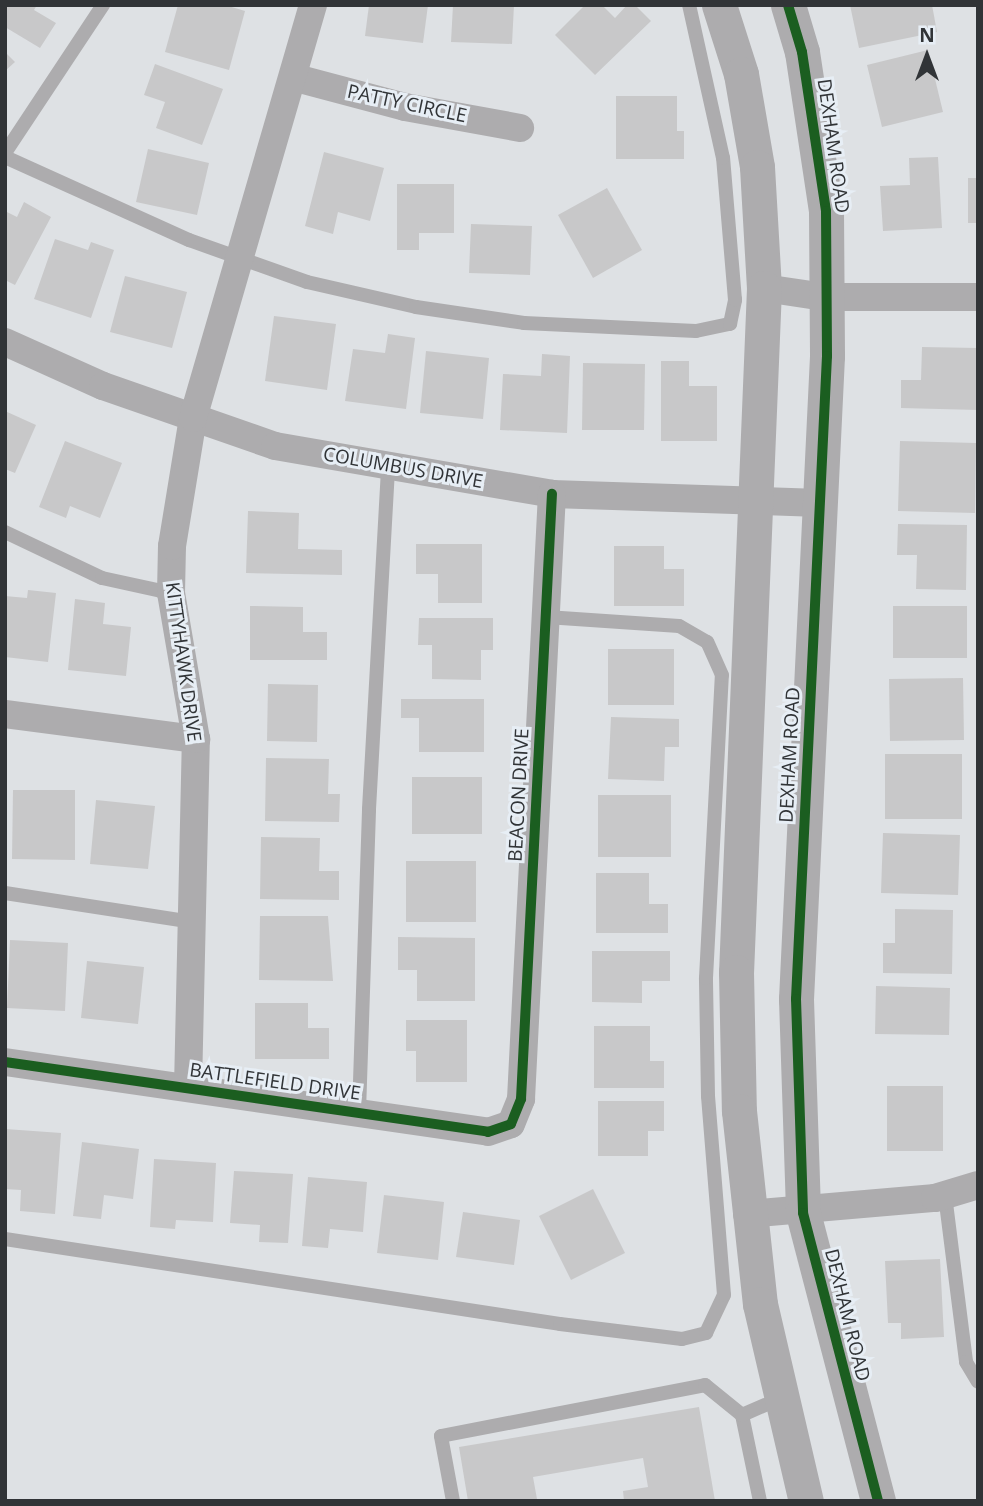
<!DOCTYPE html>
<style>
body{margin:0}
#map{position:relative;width:983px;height:1506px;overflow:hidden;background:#dee1e4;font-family:"Open Sans",sans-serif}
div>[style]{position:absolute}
.building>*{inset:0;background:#c8c8c9}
.service>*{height:14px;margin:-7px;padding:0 7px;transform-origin:7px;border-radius:7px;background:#adacae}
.minor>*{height:28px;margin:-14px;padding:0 14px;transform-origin:14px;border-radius:14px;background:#adacae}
.tertiary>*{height:35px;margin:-17.5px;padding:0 17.5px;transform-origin:17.5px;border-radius:17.5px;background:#adacae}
.cycleway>*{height:10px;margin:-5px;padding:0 5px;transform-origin:5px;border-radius:5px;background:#1b5e20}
span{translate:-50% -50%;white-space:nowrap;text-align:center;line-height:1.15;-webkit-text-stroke:6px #e7eef5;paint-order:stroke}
.street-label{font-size:19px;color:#313437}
.frame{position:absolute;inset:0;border:7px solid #313437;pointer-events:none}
.north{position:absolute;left:892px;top:21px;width:70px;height:70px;-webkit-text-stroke:5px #e7eef5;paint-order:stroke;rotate:0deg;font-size:19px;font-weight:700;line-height:28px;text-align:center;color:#313437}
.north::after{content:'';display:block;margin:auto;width:24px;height:32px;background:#313437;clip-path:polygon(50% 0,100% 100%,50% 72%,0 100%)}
</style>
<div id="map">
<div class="building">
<div style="clip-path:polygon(5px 5px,37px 5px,34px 10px,56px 23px,40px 48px,5px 27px)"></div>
<div style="clip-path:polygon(178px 5px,225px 5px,245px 11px,229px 70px,165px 52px)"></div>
<div style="clip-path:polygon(369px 5px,428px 5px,423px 43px,365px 36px)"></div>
<div style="clip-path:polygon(453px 5px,514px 5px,512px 44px,451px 42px)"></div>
<div style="clip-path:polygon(585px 5px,602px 5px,615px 18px,627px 5px,635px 5px,651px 21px,595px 75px,555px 35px)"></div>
<div style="clip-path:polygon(850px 5px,932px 5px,937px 32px,859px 48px)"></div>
<div style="clip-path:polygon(928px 50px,943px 112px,882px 127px,867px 65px)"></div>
<div style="clip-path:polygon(5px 52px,15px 62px,5px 71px)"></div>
<div style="clip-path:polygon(155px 64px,223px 89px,202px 145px,156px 128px,165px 102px,144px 95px)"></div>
<div style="clip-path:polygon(616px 96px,677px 96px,677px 131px,684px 131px,684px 159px,616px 159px)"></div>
<div style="clip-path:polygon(148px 149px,209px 163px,197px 215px,136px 202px)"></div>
<div style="clip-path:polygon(324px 152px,384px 168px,370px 221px,338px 212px,333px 234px,305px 226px)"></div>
<div style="clip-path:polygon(938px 157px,942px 228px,883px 231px,880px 186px,910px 185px,909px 158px)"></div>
<div style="clip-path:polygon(968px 178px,978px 178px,978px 223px,968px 223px)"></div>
<div style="clip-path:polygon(397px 184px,454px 184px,454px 233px,419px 233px,419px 250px,397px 250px)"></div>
<div style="clip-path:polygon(607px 188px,642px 250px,593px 278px,558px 215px)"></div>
<div style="clip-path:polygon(24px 202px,51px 217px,15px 285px,5px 280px,5px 211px,17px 217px)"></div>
<div style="clip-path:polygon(471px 224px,532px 226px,530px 275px,469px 273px)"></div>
<div style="clip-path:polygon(55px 239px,88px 250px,91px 242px,114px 250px,91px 318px,34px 299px)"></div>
<div style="clip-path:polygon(125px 276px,187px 292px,172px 348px,110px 332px)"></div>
<div style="clip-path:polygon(274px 316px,336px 324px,327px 390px,265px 381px)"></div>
<div style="clip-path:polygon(388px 334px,415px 338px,406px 409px,345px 401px,353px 349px,385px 353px)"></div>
<div style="clip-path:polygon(922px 347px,978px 348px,978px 410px,901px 408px,901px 380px,921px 380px)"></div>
<div style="clip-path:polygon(426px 351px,489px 358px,483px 419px,420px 413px)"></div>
<div style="clip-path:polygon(542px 354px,570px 356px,567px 433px,500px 430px,503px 374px,541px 376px)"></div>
<div style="clip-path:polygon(661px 361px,689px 361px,689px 386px,717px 386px,717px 441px,661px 441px)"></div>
<div style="clip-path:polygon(583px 363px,645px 364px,644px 430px,582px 430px)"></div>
<div style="clip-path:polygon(5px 411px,36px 425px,15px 473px,5px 469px)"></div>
<div style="clip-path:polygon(65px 441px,122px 463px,100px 518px,70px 506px,66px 518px,39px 507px)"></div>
<div style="clip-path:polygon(900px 441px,976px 443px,975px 513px,898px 511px)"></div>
<div style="clip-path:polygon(248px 511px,299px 513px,298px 549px,342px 550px,342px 575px,246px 573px)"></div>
<div style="clip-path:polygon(898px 524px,967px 525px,966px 590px,916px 589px,917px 555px,897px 555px)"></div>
<div style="clip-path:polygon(416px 544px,482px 544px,482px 603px,438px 603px,438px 574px,416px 574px)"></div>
<div style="clip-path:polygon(614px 546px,664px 546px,664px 569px,684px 569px,684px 606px,614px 606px)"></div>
<div style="clip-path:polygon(28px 590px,56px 593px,48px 662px,5px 657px,5px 596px,27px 598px)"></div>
<div style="clip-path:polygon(75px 599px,105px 603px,103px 624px,131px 627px,126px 676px,68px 670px)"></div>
<div style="clip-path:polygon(250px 606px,303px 607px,303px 632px,327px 632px,327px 660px,250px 660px)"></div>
<div style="clip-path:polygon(893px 606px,967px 606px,967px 658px,893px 658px)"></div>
<div style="clip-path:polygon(419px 618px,493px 618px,493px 650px,481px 650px,481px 680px,432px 679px,432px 645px,418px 645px)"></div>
<div style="clip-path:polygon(608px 649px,674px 649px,674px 705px,608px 705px)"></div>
<div style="clip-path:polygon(963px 678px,964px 740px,890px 741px,889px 679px)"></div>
<div style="clip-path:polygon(268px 684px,318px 685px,317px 742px,267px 741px)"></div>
<div style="clip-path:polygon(401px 699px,484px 699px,484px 752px,419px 752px,419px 718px,401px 718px)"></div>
<div style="clip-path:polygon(611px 717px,679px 719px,679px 747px,665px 747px,664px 781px,608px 779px)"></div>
<div style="clip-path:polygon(885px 754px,962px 754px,962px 819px,885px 819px)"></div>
<div style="clip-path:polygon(266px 758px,329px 759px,328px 794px,340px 794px,339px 822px,265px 821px)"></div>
<div style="clip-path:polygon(412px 777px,482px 777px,482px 834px,412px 834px)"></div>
<div style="clip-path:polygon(13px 790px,75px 790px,75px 860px,12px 859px)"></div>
<div style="clip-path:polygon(598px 795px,671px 795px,671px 857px,598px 857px)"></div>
<div style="clip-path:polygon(96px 800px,155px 806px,148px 869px,90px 864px)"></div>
<div style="clip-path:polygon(883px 833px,960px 835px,958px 895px,881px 893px)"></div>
<div style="clip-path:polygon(261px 837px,320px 838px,319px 871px,339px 871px,339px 900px,260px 899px)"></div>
<div style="clip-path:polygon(406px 861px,476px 861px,476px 922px,406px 922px)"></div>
<div style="clip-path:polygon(596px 873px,649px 873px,649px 904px,668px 904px,668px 933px,596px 933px)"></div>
<div style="clip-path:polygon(895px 909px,953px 910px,952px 974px,883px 973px,883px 943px,895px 943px)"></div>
<div style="clip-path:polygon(260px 916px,328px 916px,333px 981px,259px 980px)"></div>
<div style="clip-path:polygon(398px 937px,475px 938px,475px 1001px,417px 1001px,417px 970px,398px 970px)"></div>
<div style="clip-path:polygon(10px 940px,68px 943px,65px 1011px,7px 1008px)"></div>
<div style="clip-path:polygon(592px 951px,670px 951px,670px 981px,642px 981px,642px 1003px,592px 1002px)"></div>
<div style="clip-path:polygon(87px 961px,144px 967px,138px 1024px,81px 1018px)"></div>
<div style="clip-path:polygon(876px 986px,950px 988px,949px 1035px,875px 1034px)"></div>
<div style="clip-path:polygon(255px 1003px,308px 1003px,308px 1028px,329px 1028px,329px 1059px,255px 1059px)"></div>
<div style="clip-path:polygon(406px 1020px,467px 1020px,467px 1082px,416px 1082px,416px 1051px,406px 1051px)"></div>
<div style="clip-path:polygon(594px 1026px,650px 1026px,650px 1061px,664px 1061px,664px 1088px,594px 1088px)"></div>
<div style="clip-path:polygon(887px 1086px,943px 1086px,943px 1151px,887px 1151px)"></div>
<div style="clip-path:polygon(598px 1101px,664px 1101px,664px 1131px,648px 1131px,648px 1156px,598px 1156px)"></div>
<div style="clip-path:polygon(5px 1129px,61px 1133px,55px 1214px,20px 1211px,21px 1190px,5px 1189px)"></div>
<div style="clip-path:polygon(82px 1142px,139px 1149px,133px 1199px,104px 1195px,101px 1219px,73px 1216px)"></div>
<div style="clip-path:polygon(154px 1159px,216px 1163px,213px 1222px,176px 1220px,175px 1229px,150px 1227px)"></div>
<div style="clip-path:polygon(234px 1171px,293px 1174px,288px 1243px,259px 1242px,260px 1225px,230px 1223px)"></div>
<div style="clip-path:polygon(308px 1177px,367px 1182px,363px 1232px,330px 1229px,328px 1248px,302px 1246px)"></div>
<div style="clip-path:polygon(593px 1189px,625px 1253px,571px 1280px,539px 1216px)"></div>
<div style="clip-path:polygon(384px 1195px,444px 1202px,438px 1260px,377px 1253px)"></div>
<div style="clip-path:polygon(463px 1212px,520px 1220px,514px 1265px,456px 1257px)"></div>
<div style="clip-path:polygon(940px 1259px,944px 1337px,901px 1339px,901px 1323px,888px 1323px,885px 1261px)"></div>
<div style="clip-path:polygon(699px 1407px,715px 1501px,624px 1501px,623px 1491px,648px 1487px,643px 1458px,533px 1477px,537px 1499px,468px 1501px,459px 1447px)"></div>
</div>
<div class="service">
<div style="left:5px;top:153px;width:178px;rotate:-56.5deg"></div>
<div style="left:5px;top:157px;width:202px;rotate:24.3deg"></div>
<div style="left:189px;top:240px;width:125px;rotate:19.6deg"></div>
<div style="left:307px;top:282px;width:112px;rotate:12.9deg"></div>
<div style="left:416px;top:307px;width:109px;rotate:8.4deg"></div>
<div style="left:524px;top:323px;width:172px;rotate:2.7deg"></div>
<div style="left:696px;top:331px;width:35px;rotate:-12deg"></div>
<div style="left:730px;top:324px;width:25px;rotate:-78deg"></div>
<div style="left:735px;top:300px;width:143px;rotate:-94.8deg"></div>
<div style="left:723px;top:158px;width:157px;rotate:-102.5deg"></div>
<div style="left:5px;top:532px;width:107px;rotate:25.4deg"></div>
<div style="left:102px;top:578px;width:71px;rotate:12.3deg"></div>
<div style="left:5px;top:893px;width:189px;rotate:8.8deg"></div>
<div style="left:359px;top:1112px;width:303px;rotate:-88.1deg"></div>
<div style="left:369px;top:809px;width:344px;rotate:-86.8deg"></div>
<div style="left:945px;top:1195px;width:168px;rotate:82.8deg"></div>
<div style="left:966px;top:1362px;width:23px;rotate:59deg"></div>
<div style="left:5px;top:1239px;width:561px;rotate:8.71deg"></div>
<div style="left:560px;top:1324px;width:123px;rotate:7deg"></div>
<div style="left:682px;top:1339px;width:25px;rotate:-14deg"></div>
<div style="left:706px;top:1333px;width:42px;rotate:-64.7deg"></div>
<div style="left:724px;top:1295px;width:200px;rotate:-94.6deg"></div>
<div style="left:708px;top:1096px;width:118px;rotate:-91deg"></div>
<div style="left:706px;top:978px;width:303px;rotate:-87deg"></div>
<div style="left:722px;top:675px;width:36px;rotate:-114deg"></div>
<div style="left:707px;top:642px;width:32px;rotate:-150deg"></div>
<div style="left:679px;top:626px;width:133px;rotate:-176.1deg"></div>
<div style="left:742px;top:1415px;width:88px;rotate:78.2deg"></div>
<div style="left:453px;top:1501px;width:66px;rotate:-100.5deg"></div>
<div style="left:441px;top:1436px;width:269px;rotate:-10.9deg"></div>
<div style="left:705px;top:1385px;width:48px;rotate:39deg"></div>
<div style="left:742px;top:1415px;width:40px;rotate:-23.4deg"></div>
</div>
<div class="minor">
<div style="left:296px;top:78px;width:113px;rotate:14.9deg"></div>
<div style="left:405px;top:107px;width:117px;rotate:10.3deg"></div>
<div style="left:764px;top:288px;width:62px;rotate:8.4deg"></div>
<div style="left:825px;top:297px;width:153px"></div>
<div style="left:5px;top:342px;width:107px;rotate:24.2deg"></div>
<div style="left:103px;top:386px;width:182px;rotate:19.2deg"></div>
<div style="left:275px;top:446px;width:281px;rotate:9.8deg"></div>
<div style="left:552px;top:494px;width:268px;rotate:1.9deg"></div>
<div style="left:5px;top:714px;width:193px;rotate:7.5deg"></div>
<div style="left:5px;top:1062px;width:488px;rotate:8.2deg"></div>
<div style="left:488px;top:1132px;width:24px;rotate:-19deg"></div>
<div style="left:511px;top:1124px;width:27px;rotate:-68deg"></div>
<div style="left:521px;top:1099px;width:606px;rotate:-87.07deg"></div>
<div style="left:188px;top:1087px;width:348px;rotate:-88.7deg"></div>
<div style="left:196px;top:739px;width:148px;rotate:-99.7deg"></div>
<div style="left:171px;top:593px;width:47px;rotate:-88.8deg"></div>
<div style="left:172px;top:546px;width:130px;rotate:-80.7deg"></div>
<div style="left:193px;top:418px;width:430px;rotate:-73.8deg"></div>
<div style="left:747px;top:1214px;width:189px;rotate:-4.9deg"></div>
<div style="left:935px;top:1198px;width:45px;rotate:-16.8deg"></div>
</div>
<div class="tertiary">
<div style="left:719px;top:5px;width:72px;rotate:72.3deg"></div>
<div style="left:741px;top:74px;width:94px;rotate:80.2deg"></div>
<div style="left:757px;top:167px;width:121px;rotate:86.7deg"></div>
<div style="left:764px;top:288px;width:685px;rotate:92.34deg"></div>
<div style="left:736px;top:972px;width:139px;rotate:88.8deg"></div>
<div style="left:739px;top:1111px;width:194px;rotate:83.8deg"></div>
<div style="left:760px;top:1304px;width:202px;rotate:76.9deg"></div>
<div style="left:788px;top:5px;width:49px;rotate:73.4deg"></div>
<div style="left:802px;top:52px;width:161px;rotate:81.4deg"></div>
<div style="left:826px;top:211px;width:145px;rotate:89.6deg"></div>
<div style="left:827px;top:356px;width:644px;rotate:92.76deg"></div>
<div style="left:796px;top:999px;width:214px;rotate:88.1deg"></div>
<div style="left:803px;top:1213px;width:298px;rotate:75.4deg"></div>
</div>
<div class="cycleway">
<div style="left:788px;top:5px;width:49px;rotate:73.4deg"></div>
<div style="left:802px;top:52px;width:161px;rotate:81.4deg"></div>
<div style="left:826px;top:211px;width:145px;rotate:89.6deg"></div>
<div style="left:827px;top:356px;width:644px;rotate:92.76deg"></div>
<div style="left:796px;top:999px;width:214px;rotate:88.1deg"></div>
<div style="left:803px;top:1213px;width:298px;rotate:75.4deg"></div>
<div style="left:5px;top:1062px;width:488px;rotate:8.2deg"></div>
<div style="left:488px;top:1132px;width:24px;rotate:-19deg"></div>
<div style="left:511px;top:1124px;width:27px;rotate:-68deg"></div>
<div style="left:521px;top:1099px;width:606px;rotate:-87.07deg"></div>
</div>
<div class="street-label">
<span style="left:407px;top:104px;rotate:12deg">PATTY CIRCLE</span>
<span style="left:833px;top:146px;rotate:82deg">DEXHAM ROAD</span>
<span style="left:403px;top:468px;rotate:10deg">COLUMBUS DRIVE</span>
<span style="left:183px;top:662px;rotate:82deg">KITTYHAWK DRIVE</span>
<span style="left:790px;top:755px;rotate:-87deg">DEXHAM ROAD</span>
<span style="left:519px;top:795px;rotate:-87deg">BEACON DRIVE</span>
<span style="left:275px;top:1082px;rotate:8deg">BATTLEFIELD DRIVE</span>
<span style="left:847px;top:1315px;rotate:76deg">DEXHAM ROAD</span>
</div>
<div class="frame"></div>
<div class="north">N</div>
</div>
